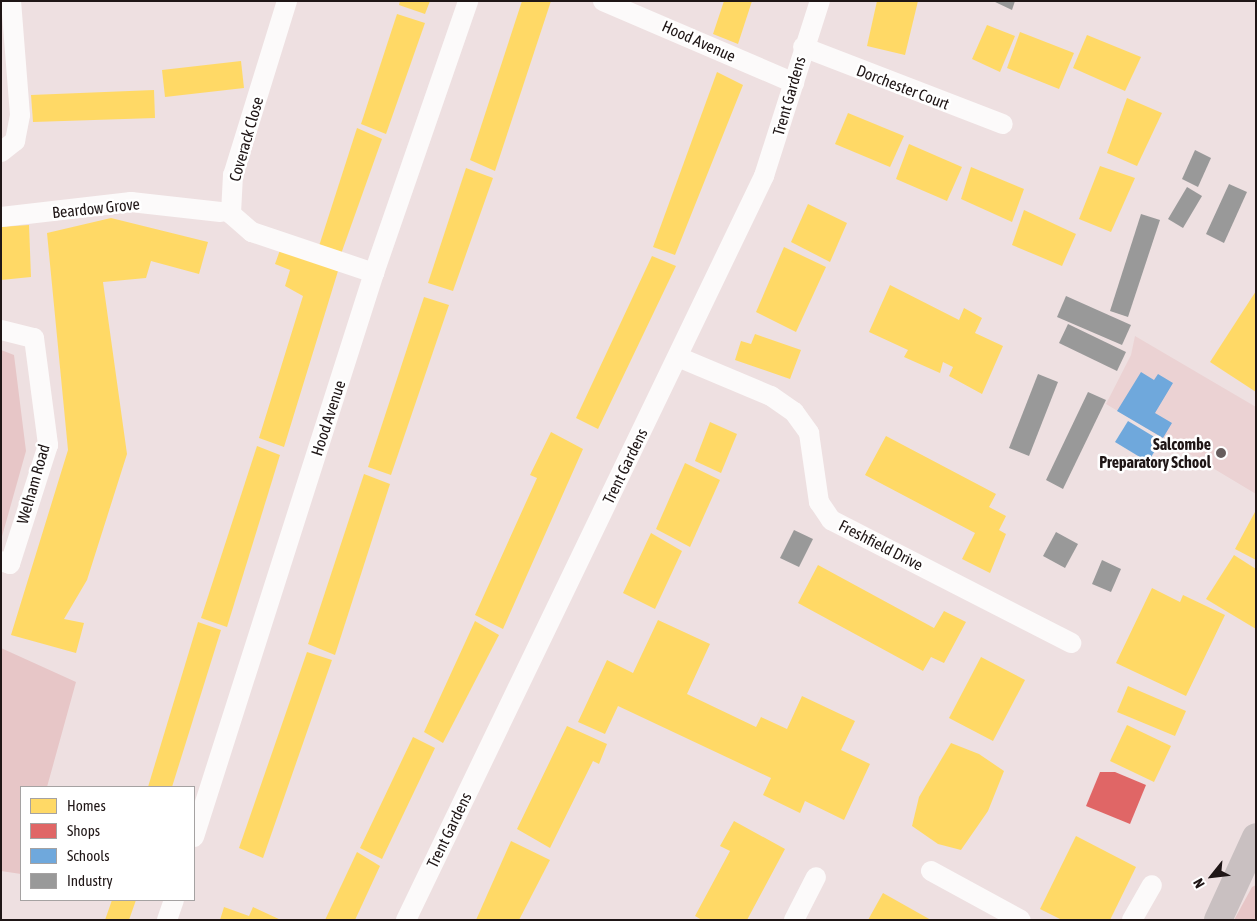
<!DOCTYPE html>
<style>
body{margin:0}
#map{position:relative;width:1257px;height:921px;overflow:hidden;background:#eee0e1;font-family:"Asap Condensed",sans-serif}
div>[style]{position:absolute}
.built>*{inset:0;background:#ebd2d3}
.green>*{inset:0;background:#e7c6c7}
.homes>*{inset:0;background:#ffd966}
.shops>*{inset:0;background:#e06666}
.schools>*{inset:0;background:#6fa8dc}
.industry>*{inset:0;background:#999}
.minor>*{height:20px;margin:-10px;padding:0 10px;transform-origin:10px;border-radius:10px;background:#fcfafa}
.primary>*{height:28px;margin:-14px;padding:0 14px;transform-origin:14px;border-radius:14px;background:#c9c0c1}
.dots>*{width:14px;height:14px;translate:-50% -50%;box-sizing:border-box;border:2px solid #fff;border-radius:50%}
span{translate:-50% -50%;white-space:nowrap;text-align:center;line-height:1.15;-webkit-text-stroke:5px #fff;paint-order:stroke}
.street-label{font-size:16px;color:#1f1616}
.poi-label{font-size:16px;color:#1f1616;font-weight:700}
.right{translate:-100% -50%;text-align:right}
.frame{position:absolute;inset:0;border:2px solid #1f1616;pointer-events:none}
.legend{position:absolute;left:20px;top:786px;width:175px;height:115px;box-sizing:border-box;background:#fff;border:1px solid #a5a2a2;margin:0;padding:6px 9px;list-style:none;font-size:15px;color:#1f1616}
.legend li{display:flex;align-items:center;gap:10px;height:25px}
.legend b{width:25px;border:1px solid #a5a2a2}
.north{position:absolute;left:1187px;top:851px;width:50px;height:50px;-webkit-text-stroke:4px #fff;paint-order:stroke;rotate:241deg;font-size:14px;font-weight:700;line-height:20px;text-align:center;color:#1f1616}
.north::after{content:'';display:block;margin:auto;width:18px;height:22px;background:#1f1616;clip-path:polygon(50% 0,100% 100%,50% 72%,0 100%)}
</style>
<div id="map">
<div class="built">
<div style="clip-path:polygon(1135px 336px,1256px 407px,1256px 494px,1106px 404px,1131px 355px)"></div>
</div>
<div class="green">
<div style="clip-path:polygon(1px 350px,14px 355px,26px 451px,1px 540px)"></div>
<div style="clip-path:polygon(1px 648px,76px 682px,47px 787px,21px 787px,21px 874px,1px 871px)"></div>
<div style="clip-path:polygon(1256px 885px,1256px 920px,1234px 920px,1252px 887px)"></div>
</div>
<div class="homes">
<div style="clip-path:polygon(400px 1px,430px 1px,425px 14px,399px 5px)"></div>
<div style="clip-path:polygon(522px 1px,551px 1px,495px 171px,470px 160px)"></div>
<div style="clip-path:polygon(724px 1px,752px 1px,738px 44px,713px 34px)"></div>
<div style="clip-path:polygon(877px 1px,918px 1px,905px 55px,867px 46px)"></div>
<div style="clip-path:polygon(397px 14px,425px 23px,386px 134px,361px 124px)"></div>
<div style="clip-path:polygon(987px 25px,1015px 36px,1000px 72px,972px 59px)"></div>
<div style="clip-path:polygon(1020px 32px,1074px 53px,1059px 89px,1007px 68px)"></div>
<div style="clip-path:polygon(1087px 35px,1141px 57px,1125px 91px,1073px 68px)"></div>
<div style="clip-path:polygon(241px 61px,244px 88px,165px 97px,162px 70px)"></div>
<div style="clip-path:polygon(717px 72px,743px 85px,675px 255px,653px 247px)"></div>
<div style="clip-path:polygon(154px 90px,155px 118px,33px 122px,31px 95px)"></div>
<div style="clip-path:polygon(1127px 98px,1162px 113px,1137px 166px,1107px 153px)"></div>
<div style="clip-path:polygon(848px 113px,904px 136px,890px 167px,835px 144px)"></div>
<div style="clip-path:polygon(357px 128px,382px 139px,341px 254px,319px 246px)"></div>
<div style="clip-path:polygon(909px 144px,962px 167px,947px 201px,896px 179px)"></div>
<div style="clip-path:polygon(1100px 166px,1135px 178px,1111px 232px,1079px 219px)"></div>
<div style="clip-path:polygon(971px 167px,1024px 189px,1012px 222px,961px 199px)"></div>
<div style="clip-path:polygon(466px 168px,493px 178px,453px 291px,428px 283px)"></div>
<div style="clip-path:polygon(808px 204px,847px 223px,830px 262px,791px 242px)"></div>
<div style="clip-path:polygon(1024px 210px,1076px 234px,1062px 266px,1012px 245px)"></div>
<div style="clip-path:polygon(111px 218px,208px 242px,199px 274px,151px 261px,146px 278px,103px 282px,127px 454px,87px 580px,64px 619px,84px 623px,76px 653px,11px 635px,68px 450px,47px 233px)"></div>
<div style="clip-path:polygon(29px 225px,31px 277px,1px 280px,1px 227px)"></div>
<div style="clip-path:polygon(784px 247px,826px 267px,796px 332px,756px 312px)"></div>
<div style="clip-path:polygon(280px 250px,338px 271px,284px 447px,259px 438px,303px 296px,285px 286px,290px 270px,275px 264px)"></div>
<div style="clip-path:polygon(652px 256px,676px 266px,598px 429px,576px 418px)"></div>
<div style="clip-path:polygon(890px 285px,959px 320px,964px 308px,982px 318px,975px 333px,1003px 346px,982px 394px,949px 376px,953px 367px,943px 362px,940px 373px,904px 357px,908px 350px,869px 332px)"></div>
<div style="clip-path:polygon(1256px 291px,1256px 392px,1210px 362px)"></div>
<div style="clip-path:polygon(424px 297px,449px 305px,391px 475px,368px 467px)"></div>
<div style="clip-path:polygon(755px 334px,801px 350px,790px 379px,735px 360px,741px 341px,751px 344px)"></div>
<div style="clip-path:polygon(710px 422px,737px 434px,721px 473px,695px 461px)"></div>
<div style="clip-path:polygon(551px 432px,583px 449px,503px 629px,475px 615px,537px 478px,530px 475px)"></div>
<div style="clip-path:polygon(886px 436px,996px 494px,989px 507px,1006px 516px,999px 530px,1006px 534px,990px 573px,962px 559px,975px 533px,865px 475px)"></div>
<div style="clip-path:polygon(257px 446px,280px 455px,227px 627px,201px 618px)"></div>
<div style="clip-path:polygon(685px 463px,720px 480px,690px 547px,656px 529px)"></div>
<div style="clip-path:polygon(364px 474px,390px 484px,335px 655px,308px 644px)"></div>
<div style="clip-path:polygon(1256px 510px,1256px 560px,1235px 549px)"></div>
<div style="clip-path:polygon(651px 533px,682px 551px,655px 609px,623px 593px)"></div>
<div style="clip-path:polygon(1234px 555px,1256px 569px,1256px 629px,1206px 599px)"></div>
<div style="clip-path:polygon(818px 565px,934px 628px,944px 611px,966px 622px,944px 663px,931px 657px,923px 671px,798px 603px)"></div>
<div style="clip-path:polygon(1152px 588px,1180px 602px,1183px 595px,1225px 615px,1186px 696px,1116px 663px)"></div>
<div style="clip-path:polygon(658px 620px,710px 644px,687px 694px,756px 727px,761px 717px,787px 729px,802px 696px,855px 721px,841px 750px,870px 764px,844px 820px,805px 801px,800px 813px,763px 795px,771px 778px,618px 706px,605px 734px,578px 722px,607px 660px,633px 673px)"></div>
<div style="clip-path:polygon(475px 621px,499px 635px,443px 743px,424px 732px)"></div>
<div style="clip-path:polygon(198px 622px,221px 630px,172px 787px,148px 787px)"></div>
<div style="clip-path:polygon(307px 652px,332px 660px,263px 858px,239px 848px)"></div>
<div style="clip-path:polygon(981px 657px,1025px 680px,993px 741px,949px 718px)"></div>
<div style="clip-path:polygon(1128px 686px,1186px 711px,1175px 736px,1117px 712px)"></div>
<div style="clip-path:polygon(1127px 725px,1171px 746px,1154px 782px,1110px 761px)"></div>
<div style="clip-path:polygon(567px 726px,607px 744px,599px 764px,593px 761px,550px 848px,517px 829px)"></div>
<div style="clip-path:polygon(413px 737px,435px 748px,382px 859px,360px 848px)"></div>
<div style="clip-path:polygon(951px 743px,979px 754px,1004px 771px,988px 811px,961px 850px,938px 844px,912px 826px,919px 797px)"></div>
<div style="clip-path:polygon(734px 821px,785px 849px,747px 920px,702px 920px,695px 916px,730px 851px,720px 846px)"></div>
<div style="clip-path:polygon(1076px 836px,1136px 867px,1110px 920px,1062px 920px,1040px 909px)"></div>
<div style="clip-path:polygon(511px 841px,550px 860px,519px 920px,476px 920px)"></div>
<div style="clip-path:polygon(357px 852px,380px 866px,355px 920px,325px 920px)"></div>
<div style="clip-path:polygon(883px 893px,931px 920px,868px 920px)"></div>
<div style="clip-path:polygon(112px 900px,136px 900px,129px 920px,105px 920px)"></div>
<div style="clip-path:polygon(224px 907px,249px 916px,253px 907px,281px 920px,220px 920px)"></div>
</div>
<div class="shops">
<div style="clip-path:polygon(1100px 772px,1115px 772px,1146px 785px,1130px 824px,1086px 806px)"></div>
</div>
<div class="schools">
<div style="clip-path:polygon(1141px 372px,1154px 380px,1158px 374px,1173px 383px,1155px 413px,1172px 423px,1163px 438px,1117px 411px)"></div>
<div style="clip-path:polygon(1128px 421px,1161px 441px,1148px 462px,1115px 442px)"></div>
</div>
<div class="industry">
<div style="clip-path:polygon(993px 1px,1015px 1px,1012px 10px)"></div>
<div style="clip-path:polygon(1195px 150px,1211px 158px,1198px 187px,1182px 179px)"></div>
<div style="clip-path:polygon(1229px 184px,1247px 192px,1224px 243px,1206px 234px)"></div>
<div style="clip-path:polygon(1187px 187px,1202px 196px,1183px 228px,1168px 219px)"></div>
<div style="clip-path:polygon(1141px 214px,1160px 220px,1128px 317px,1110px 311px)"></div>
<div style="clip-path:polygon(1066px 296px,1131px 325px,1122px 345px,1057px 317px)"></div>
<div style="clip-path:polygon(1068px 324px,1126px 352px,1117px 371px,1059px 343px)"></div>
<div style="clip-path:polygon(1038px 374px,1058px 382px,1029px 456px,1009px 448px)"></div>
<div style="clip-path:polygon(1088px 392px,1106px 400px,1063px 489px,1046px 480px)"></div>
<div style="clip-path:polygon(794px 530px,813px 539px,799px 567px,780px 558px)"></div>
<div style="clip-path:polygon(1056px 532px,1078px 544px,1065px 568px,1043px 556px)"></div>
<div style="clip-path:polygon(1102px 560px,1121px 569px,1111px 592px,1092px 584px)"></div>
</div>
<div class="minor">
<div style="left:287px;top:1px;width:182px;rotate:107.2deg"></div>
<div style="left:233px;top:175px;width:39px;rotate:93deg"></div>
<div style="left:231px;top:214px;width:28px;rotate:41deg"></div>
<div style="left:252px;top:232px;width:129px;rotate:18.6deg"></div>
<div style="left:603px;top:1px;width:208px;rotate:23.2deg"></div>
<div style="left:803px;top:47px;width:214px;rotate:21.1deg"></div>
<div style="left:1px;top:152px;width:18px;rotate:-38deg"></div>
<div style="left:15px;top:141px;width:26px;rotate:-79deg"></div>
<div style="left:20px;top:115px;width:114px;rotate:-94.5deg"></div>
<div style="left:1px;top:217px;width:131px;rotate:-6.6deg"></div>
<div style="left:131px;top:202px;width:90px;rotate:6.4deg"></div>
<div style="left:1px;top:330px;width:34px;rotate:14deg"></div>
<div style="left:34px;top:338px;width:108px;rotate:82.5deg"></div>
<div style="left:48px;top:445px;width:125px;rotate:107.7deg"></div>
<div style="left:10px;top:564px;width:9px;rotate:-162deg"></div>
<div style="left:678px;top:357px;width:101px;rotate:22.8deg"></div>
<div style="left:771px;top:396px;width:28px;rotate:35deg"></div>
<div style="left:794px;top:412px;width:26px;rotate:54deg"></div>
<div style="left:809px;top:433px;width:70px;rotate:81.8deg"></div>
<div style="left:819px;top:502px;width:22px;rotate:56deg"></div>
<div style="left:831px;top:520px;width:270px;rotate:27.1deg"></div>
<div style="left:194px;top:837px;width:592px;rotate:-72.3deg"></div>
<div style="left:374px;top:273px;width:288px;rotate:-70.9deg"></div>
<div style="left:931px;top:871px;width:102px;rotate:28.6deg"></div>
<div style="left:167px;top:920px;width:21px;rotate:-71deg"></div>
<div style="left:406px;top:920px;width:826px;rotate:-64.3deg"></div>
<div style="left:764px;top:176px;width:184px;rotate:-72.3deg"></div>
<div style="left:794px;top:920px;width:48px;rotate:-62.9deg"></div>
<div style="left:1132px;top:920px;width:40px;rotate:-60.3deg"></div>
</div>
<div class="primary">
<div style="left:1218px;top:920px;width:91px;rotate:-65.4deg"></div>
</div>
<div class="dots">
<div style="left:1221px;top:453px;background:#675d5d"></div>
</div>
<div class="street-label">
<span style="left:699px;top:41px;rotate:24deg">Hood Avenue</span>
<span style="left:903px;top:87px;rotate:21deg">Dorchester Court</span>
<span style="left:789px;top:96px;rotate:-74deg">Trent Gardens</span>
<span style="left:246px;top:139px;rotate:-74deg">Coverack Close</span>
<span style="left:96px;top:208px;rotate:-6deg">Beardow Grove</span>
<span style="left:328px;top:418px;rotate:-72deg">Hood Avenue</span>
<span style="left:625px;top:466px;rotate:-64deg">Trent Gardens</span>
<span style="left:33px;top:484px;rotate:-74deg">Welham Road</span>
<span style="left:881px;top:545px;rotate:27deg">Freshfield Drive</span>
<span style="left:449px;top:830px;rotate:-64deg">Trent Gardens</span>
</div>
<div class="poi-label">
<span class="right" style="left:1211px;top:453px">Salcombe<br>Preparatory School</span>
</div>
<div class="frame"></div>
<ul class="legend">
<li><b style="height:14px;background:#ffd966"></b>Homes</li>
<li><b style="height:14px;background:#e06666"></b>Shops</li>
<li><b style="height:14px;background:#6fa8dc"></b>Schools</li>
<li><b style="height:14px;background:#999"></b>Industry</li>
</ul>
<div class="north">N</div>
</div>
